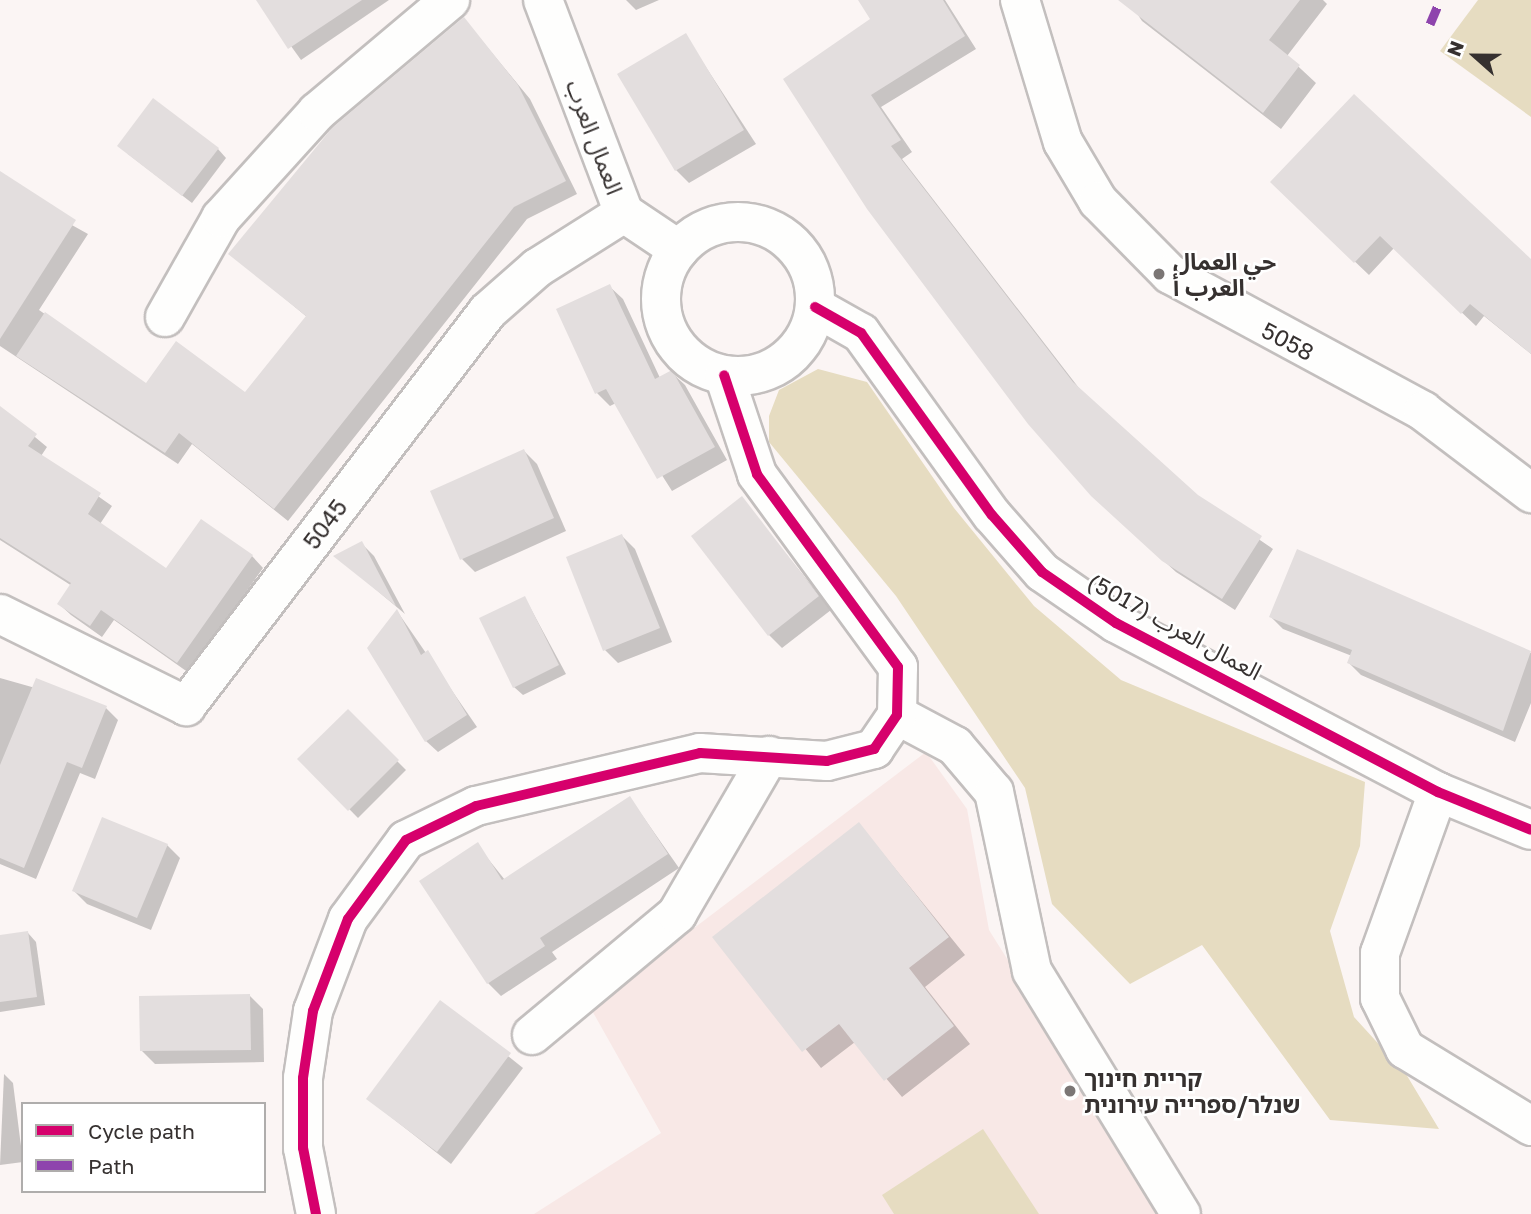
<!DOCTYPE html>
<meta charset="utf-8">
<style>
body{margin:0}
#map{position:relative;width:1531px;height:1214px;overflow:hidden;background:#fbf5f4;font-family:"Golos Text","Noto Sans Arabic","Noto Sans Hebrew",sans-serif}
div>[style]{position:absolute}
.built>*{inset:0;background:#f8e8e6}
.green>*{inset:0;background:#e6dcc1}
.shadow>*{inset:0;background:#0003}
.building>*{inset:0;background:#e3dede}
.roads{filter:drop-shadow(2px 0 #c3bfbe) drop-shadow(-2px 0 #c3bfbe) drop-shadow(0 2px #c3bfbe) drop-shadow(0 -2px #c3bfbe)}
.minor>*{height:38px;margin:-19px;padding:0 19px;transform-origin:19px;border-radius:19px;background:#fefefd}
.minor>.ring{margin:-19px;padding:0;box-sizing:content-box;background:none;border:38px solid #fefefd;border-radius:50%}
.quiet>*{height:9px;margin-top:-4.5px;transform-origin:0;background:repeating-linear-gradient(90deg,#8e44ad 0 18px,transparent 0 27px)}
.cycleway>*{height:10px;margin:-5px;padding:0 5px;transform-origin:5px;border-radius:5px;background:#d6006c}
.dots>*{width:19px;height:19px;translate:-50% -50%;box-sizing:border-box;border:4px solid #fff;border-radius:50%}
span{translate:-50% -50%;white-space:nowrap;text-align:center;line-height:1.15;-webkit-text-stroke:5px #fff;paint-order:stroke}
.street-label{font-size:23px;color:#363130}
.poi-label{font-size:23px;color:#363130;font-weight:700}
.left{translate:0 -50%;text-align:left}
.legend{position:absolute;left:21px;top:1102px;width:245px;height:91px;box-sizing:border-box;background:#fff;border:2px solid #afadac;margin:0;padding:9px 12px;list-style:none;font-size:21px;color:#363130}
.legend li{display:flex;align-items:center;gap:14px;height:35px}
.legend b{width:35px;border:2px solid #afadac}
.north{position:absolute;left:1440px;top:21px;width:70px;height:70px;-webkit-text-stroke:5px #fff;paint-order:stroke;rotate:291deg;font-size:19px;font-weight:700;line-height:28px;text-align:center;color:#363130}
.north::after{content:'';display:block;margin:auto;width:24px;height:32px;background:#363130;clip-path:polygon(50% 0,100% 100%,50% 72%,0 100%)}
</style>
<div id="map">
<div class="built">
<div style="clip-path:polygon(926px 752px,967px 809px,989px 930px,1167px 1214px,534px 1214px,661px 1133px,590px 1007px)"></div>
</div>
<div class="green">
<div style="clip-path:polygon(1478px 0,1531px 0,1531px 117px,1440px 51px)"></div>
<div style="clip-path:polygon(818px 369px,867px 382px,954px 508px,1034px 606px,1121px 680px,1365px 782px,1360px 846px,1330px 931px,1354px 1017px,1406px 1074px,1439px 1129px,1330px 1120px,1202px 945px,1130px 984px,1052px 904px,1025px 788px,896px 596px,769px 442px,769px 416px,779px 390px)"></div>
<div style="clip-path:polygon(983px 1129px,1039px 1214px,894px 1214px,882px 1195px)"></div>
</div>
<div class="shadow">
<div style="clip-path:polygon(258px 0,389px 0,301px 60px)"></div>
<div style="clip-path:polygon(626px 0,659px 0,636px 10px)"></div>
<div style="clip-path:polygon(860px 0,945px 0,976px 49px,881px 107px,912px 152px,902px 159px,1082px 392px,1197px 497px,1273px 549px,1235px 610px,1176px 572px,1105px 507px,869px 208px,872px 19px)"></div>
<div style="clip-path:polygon(1128px 0,1323px 0,1327px 4px,1287px 56px,1316px 83px,1281px 129px,1142px 21px)"></div>
<div style="clip-path:polygon(464px 19px,530px 99px,577px 194px,527px 219px,288px 521px,192px 444px,178px 464px,0 346px,0 185px,88px 234px,39px 310px,147px 385px,246px 394px,307px 317px,231px 254px)"></div>
<div style="clip-path:polygon(685px 35px,756px 144px,689px 183px,676px 170px)"></div>
<div style="clip-path:polygon(218px 149px,226px 158px,192px 203px,128px 154px)"></div>
<div style="clip-path:polygon(1286px 196px,1531px 261px,1531px 354px,1484px 316px,1476px 326px,1394px 248px,1369px 275px)"></div>
<div style="clip-path:polygon(609px 286px,623px 299px,660px 378px,671px 372px,685px 385px,727px 460px,672px 491px,616px 403px,610px 406px,597px 393px)"></div>
<div style="clip-path:polygon(0 408px,47px 447px,41px 456px,112px 506px,100px 524px,167px 571px,252px 556px,263px 568px,189px 673px,114px 620px,102px 637px,71px 615px,59px 604px,72px 586px,0 540px)"></div>
<div style="clip-path:polygon(524px 451px,537px 464px,566px 531px,475px 572px,462px 559px)"></div>
<div style="clip-path:polygon(742px 499px,831px 610px,782px 648px,769px 635px)"></div>
<div style="clip-path:polygon(622px 536px,635px 549px,672px 642px,618px 663px,605px 650px)"></div>
<div style="clip-path:polygon(361px 543px,374px 556px,405px 614px,336px 556px)"></div>
<div style="clip-path:polygon(1297px 552px,1531px 653px,1531px 703px,1515px 742px,1361px 675px,1349px 663px,1352px 656px,1283px 629px,1271px 617px)"></div>
<div style="clip-path:polygon(525px 598px,566px 674px,523px 695px,514px 687px)"></div>
<div style="clip-path:polygon(397px 611px,477px 727px,438px 752px,426px 741px)"></div>
<div style="clip-path:polygon(0 678px,106px 708px,118px 720px,95px 779px,80px 773px,36px 879px,0 864px)"></div>
<div style="clip-path:polygon(348px 712px,406px 770px,358px 818px,300px 759px)"></div>
<div style="clip-path:polygon(630px 798px,679px 868px,552px 952px,557px 959px,501px 996px,488px 983px,477px 845px,505px 880px)"></div>
<div style="clip-path:polygon(859px 824px,965px 955px,925px 987px,970px 1044px,902px 1097px,855px 1042px,821px 1068px,715px 937px)"></div>
<div style="clip-path:polygon(167px 845px,180px 858px,151px 930px,87px 904px,74px 891px)"></div>
<div style="clip-path:polygon(28px 933px,36px 942px,45px 1005px,0 1012px,0 937px)"></div>
<div style="clip-path:polygon(250px 996px,263px 1009px,264px 1062px,155px 1064px,141px 1050px)"></div>
<div style="clip-path:polygon(440px 1002px,523px 1068px,451px 1164px,368px 1099px)"></div>
<div style="clip-path:polygon(4px 1074px,13px 1083px,23px 1162px,0 1165px)"></div>
</div>
<div class="building">
<div style="clip-path:polygon(256px 0,362px 0,288px 49px)"></div>
<div style="clip-path:polygon(858px 0,943px 0,965px 36px,871px 95px,901px 140px,891px 146px,1073px 382px,1198px 495px,1262px 536px,1222px 599px,1162px 561px,1091px 496px,1028px 424px,867px 209px,783px 79px,870px 19px)"></div>
<div style="clip-path:polygon(1118px 0,1300px 0,1269px 40px,1300px 65px,1263px 113px)"></div>
<div style="clip-path:polygon(464px 17px,518px 85px,566px 181px,514px 207px,274px 509px,179px 433px,165px 453px,16px 356px,45px 312px,146px 383px,176px 341px,245px 392px,306px 316px,228px 254px,332px 128px)"></div>
<div style="clip-path:polygon(686px 33px,744px 130px,675px 171px,617px 74px)"></div>
<div style="clip-path:polygon(1354px 94px,1531px 259px,1531px 354px,1470px 304px,1461px 314px,1380px 236px,1354px 263px,1270px 182px)"></div>
<div style="clip-path:polygon(153px 98px,219px 148px,182px 196px,117px 146px)"></div>
<div style="clip-path:polygon(0 171px,76px 220px,0 339px)"></div>
<div style="clip-path:polygon(610px 284px,655px 379px,672px 370px,715px 447px,657px 479px,606px 389px,595px 394px,556px 309px)"></div>
<div style="clip-path:polygon(0 406px,37px 434px,28px 446px,101px 493px,88px 514px,166px 568px,201px 519px,253px 555px,177px 663px,101px 610px,90px 626px,57px 604px,71px 583px,0 538px)"></div>
<div style="clip-path:polygon(524px 449px,554px 518px,460px 560px,430px 491px)"></div>
<div style="clip-path:polygon(742px 496px,819px 596px,768px 636px,691px 536px)"></div>
<div style="clip-path:polygon(622px 534px,660px 628px,603px 651px,566px 557px)"></div>
<div style="clip-path:polygon(362px 541px,396px 606px,333px 556px)"></div>
<div style="clip-path:polygon(1297px 549px,1531px 651px,1503px 731px,1347px 663px,1352px 650px,1269px 617px)"></div>
<div style="clip-path:polygon(525px 596px,559px 665px,513px 688px,479px 618px)"></div>
<div style="clip-path:polygon(397px 609px,421px 655px,428px 650px,467px 715px,425px 742px,367px 648px)"></div>
<div style="clip-path:polygon(36px 678px,107px 706px,82px 768px,67px 762px,24px 868px,0 858px,0 765px)"></div>
<div style="clip-path:polygon(348px 709px,399px 760px,348px 811px,297px 759px)"></div>
<div style="clip-path:polygon(630px 796px,668px 854px,540px 938px,545px 946px,487px 984px,419px 881px,478px 842px,502px 880px)"></div>
<div style="clip-path:polygon(102px 817px,168px 844px,137px 918px,72px 891px)"></div>
<div style="clip-path:polygon(859px 822px,949px 937px,909px 968px,954px 1026px,884px 1081px,839px 1024px,802px 1052px,712px 937px)"></div>
<div style="clip-path:polygon(28px 931px,37px 997px,0 1002px,0 935px)"></div>
<div style="clip-path:polygon(250px 994px,251px 1050px,140px 1051px,139px 996px)"></div>
<div style="clip-path:polygon(440px 1000px,511px 1053px,437px 1152px,366px 1099px)"></div>
</div>
<div class="roads">
<div class="minor">
<div style="left:543px;top:0;width:228px;rotate:69.2deg"></div>
<div style="left:624px;top:213px;width:66px;rotate:33.9deg"></div>
<div style="left:1020px;top:0;width:148px;rotate:73.2deg"></div>
<div style="left:1063px;top:142px;width:69px;rotate:59.3deg"></div>
<div style="left:1098px;top:201px;width:103px;rotate:45.4deg"></div>
<div style="left:1170px;top:274px;width:288px;rotate:28.4deg"></div>
<div style="left:1423px;top:411px;width:136px;rotate:37.2deg"></div>
<div class="ring" style="left:661px;top:222px;width:116px;height:116px"></div>
<div style="left:815px;top:307px;width:53px;rotate:29.5deg"></div>
<div style="left:861px;top:333px;width:224px;rotate:54.3deg"></div>
<div style="left:992px;top:515px;width:76px;rotate:48.7deg"></div>
<div style="left:1042px;top:572px;width:90px;rotate:34.6deg"></div>
<div style="left:1116px;top:623px;width:364px;rotate:27.7deg"></div>
<div style="left:1438px;top:792px;width:100px;rotate:22.2deg"></div>
<div style="left:165px;top:317px;width:114px;rotate:-60.5deg"></div>
<div style="left:221px;top:218px;width:143px;rotate:-47.8deg"></div>
<div style="left:317px;top:112px;width:174px;rotate:-40.1deg"></div>
<div style="left:0;top:614px;width:208px;rotate:26.3deg"></div>
<div style="left:186px;top:706px;width:496px;rotate:-52.6deg"></div>
<div style="left:487px;top:312px;width:67px;rotate:-41.3deg"></div>
<div style="left:537px;top:268px;width:103px;rotate:-32.3deg"></div>
<div style="left:897px;top:715px;width:66px;rotate:28.1deg"></div>
<div style="left:955px;top:746px;width:60px;rotate:49.7deg"></div>
<div style="left:994px;top:792px;width:183px;rotate:78deg"></div>
<div style="left:1032px;top:971px;width:285px;rotate:58.5deg"></div>
<div style="left:1438px;top:792px;width:171px;rotate:109.8deg"></div>
<div style="left:1380px;top:953px;width:45px;rotate:90deg"></div>
<div style="left:1380px;top:998px;width:57px;rotate:63.9deg"></div>
<div style="left:1405px;top:1049px;width:148px;rotate:31.4deg"></div>
<div style="left:532px;top:1035px;width:189px;rotate:-39.8deg"></div>
<div style="left:677px;top:914px;width:183px;rotate:-59.8deg"></div>
<div style="left:316px;top:1214px;width:67px;rotate:-101.1deg"></div>
<div style="left:303px;top:1148px;width:70px;rotate:-90deg"></div>
<div style="left:303px;top:1078px;width:68px;rotate:-81.5deg"></div>
<div style="left:313px;top:1011px;width:98px;rotate:-69.2deg"></div>
<div style="left:348px;top:919px;width:98px;rotate:-53.7deg"></div>
<div style="left:406px;top:840px;width:78px;rotate:-25.9deg"></div>
<div style="left:476px;top:806px;width:230px;rotate:-13.3deg"></div>
<div style="left:700px;top:753px;width:127px;rotate:3.6deg"></div>
<div style="left:827px;top:761px;width:49px;rotate:-14.3deg"></div>
<div style="left:874px;top:749px;width:41px;rotate:-55.9deg"></div>
<div style="left:897px;top:715px;width:48px;rotate:-88.8deg"></div>
<div style="left:898px;top:667px;width:239px;rotate:-126.2deg"></div>
<div style="left:757px;top:474px;width:104px;rotate:-108.4deg"></div>
</div>
</div>
<div class="quiet">
<div style="left:1430px;top:24px;width:26px;rotate:-67deg"></div>
</div>
<div class="cycleway">
<div style="left:815px;top:307px;width:53px;rotate:29.5deg"></div>
<div style="left:861px;top:333px;width:224px;rotate:54.3deg"></div>
<div style="left:992px;top:515px;width:76px;rotate:48.7deg"></div>
<div style="left:1042px;top:572px;width:90px;rotate:34.6deg"></div>
<div style="left:1116px;top:623px;width:364px;rotate:27.7deg"></div>
<div style="left:1438px;top:792px;width:100px;rotate:22.2deg"></div>
<div style="left:316px;top:1214px;width:67px;rotate:-101.1deg"></div>
<div style="left:303px;top:1148px;width:70px;rotate:-90deg"></div>
<div style="left:303px;top:1078px;width:68px;rotate:-81.5deg"></div>
<div style="left:313px;top:1011px;width:98px;rotate:-69.2deg"></div>
<div style="left:348px;top:919px;width:98px;rotate:-53.7deg"></div>
<div style="left:406px;top:840px;width:78px;rotate:-25.9deg"></div>
<div style="left:476px;top:806px;width:230px;rotate:-13.3deg"></div>
<div style="left:700px;top:753px;width:127px;rotate:3.6deg"></div>
<div style="left:827px;top:761px;width:49px;rotate:-14.3deg"></div>
<div style="left:874px;top:749px;width:41px;rotate:-55.9deg"></div>
<div style="left:897px;top:715px;width:48px;rotate:-88.8deg"></div>
<div style="left:898px;top:667px;width:239px;rotate:-126.2deg"></div>
<div style="left:757px;top:474px;width:104px;rotate:-108.4deg"></div>
</div>
<div class="dots">
<div style="left:1159px;top:274px;background:#7b7675"></div>
<div style="left:1070px;top:1091px;background:#7b7675"></div>
</div>
<div class="street-label">
<span style="left:595px;top:137px;rotate:69deg">العمال العرب</span>
<span style="left:1288px;top:341px;rotate:28deg">5058</span>
<span style="left:325px;top:524px;rotate:-53deg">5045</span>
<span style="left:1175px;top:626px;rotate:29deg">العمال العرب (5017)</span>
</div>
<div class="poi-label">
<span class="left" style="left:1173px;top:274px">حي العمال<br>العرب أ</span>
<span class="left" style="left:1084px;top:1091px">קריית חינוך<br>שנלר/ספרייה עירונית</span>
</div>
<ul class="legend">
<li><b style="height:9px;background:#d6006c"></b>Cycle path</li>
<li><b style="height:9px;background:#8e44ad"></b>Path</li>
</ul>
<div class="north">N</div>
</div>
